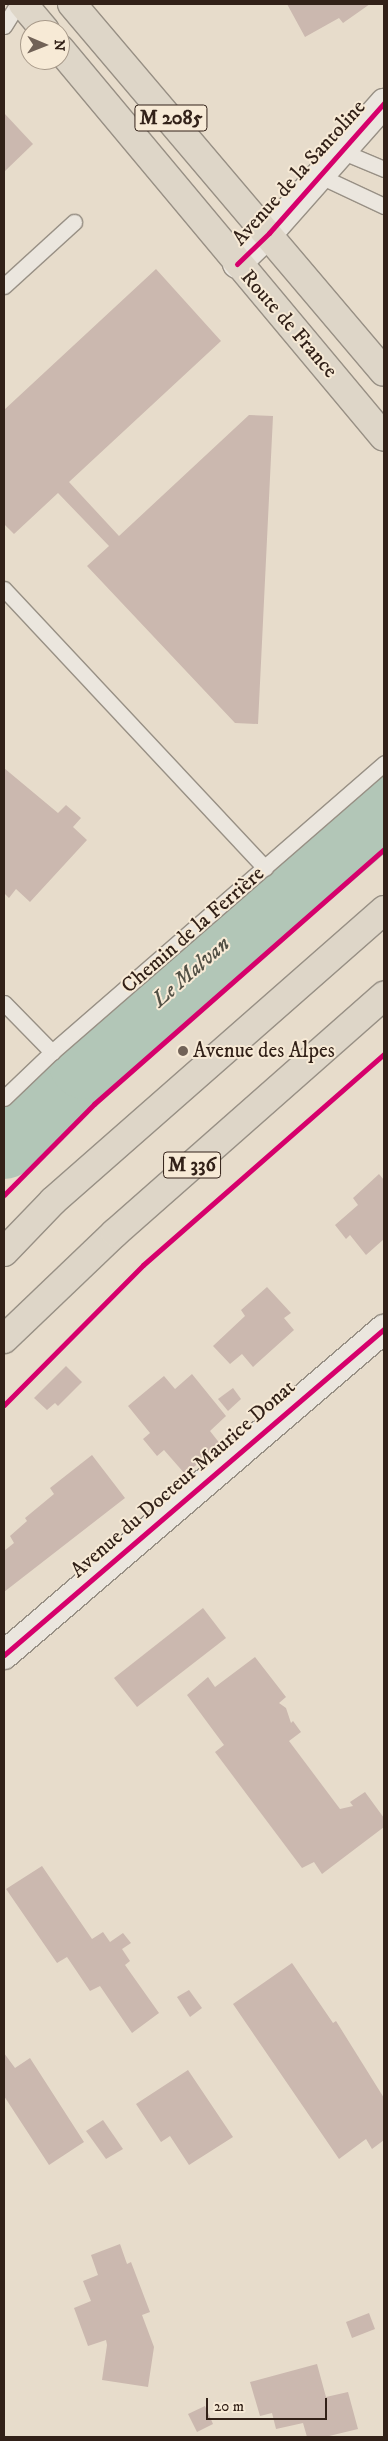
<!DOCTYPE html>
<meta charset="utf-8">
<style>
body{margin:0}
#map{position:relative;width:388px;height:2441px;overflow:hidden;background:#e7dccb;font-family:"IM FELL DW Pica",serif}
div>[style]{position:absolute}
.river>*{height:72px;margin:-36px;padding:0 36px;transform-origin:36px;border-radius:36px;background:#b2c6b7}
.building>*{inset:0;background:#cbb8af}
.roads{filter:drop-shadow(1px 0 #989085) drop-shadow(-1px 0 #989085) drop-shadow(0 1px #989085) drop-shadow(0 -1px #989085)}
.service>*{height:15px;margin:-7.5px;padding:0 7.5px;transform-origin:7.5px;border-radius:7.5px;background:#ebe6de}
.minor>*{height:28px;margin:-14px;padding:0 14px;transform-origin:14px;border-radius:14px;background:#ebe6de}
.primary>*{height:28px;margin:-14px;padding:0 14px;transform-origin:14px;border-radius:14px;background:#ded6c8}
.cycleway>*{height:5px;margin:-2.5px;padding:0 2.5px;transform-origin:2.5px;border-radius:2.5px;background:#d6006c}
.dots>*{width:14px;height:14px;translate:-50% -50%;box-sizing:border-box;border:2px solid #f7ead6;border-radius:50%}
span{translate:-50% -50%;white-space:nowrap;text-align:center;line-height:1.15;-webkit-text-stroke:4px #f7ead6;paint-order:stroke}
.shield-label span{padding:1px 4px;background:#f7ead6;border:1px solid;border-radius:4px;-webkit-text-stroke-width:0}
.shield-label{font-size:20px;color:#322118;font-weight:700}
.street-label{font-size:21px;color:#322118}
.poi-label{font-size:21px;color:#322118}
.left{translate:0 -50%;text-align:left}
.water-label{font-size:22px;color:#525045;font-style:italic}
.frame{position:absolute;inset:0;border:5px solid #322118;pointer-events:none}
.north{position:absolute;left:20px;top:20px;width:50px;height:50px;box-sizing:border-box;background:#f7ead6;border:1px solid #a89a8a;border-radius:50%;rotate:91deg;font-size:14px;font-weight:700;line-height:20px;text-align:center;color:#322118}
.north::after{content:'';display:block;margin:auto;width:18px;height:22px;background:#716257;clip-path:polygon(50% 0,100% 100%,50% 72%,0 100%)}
.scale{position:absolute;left:206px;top:2398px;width:121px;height:22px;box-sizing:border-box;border:2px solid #322118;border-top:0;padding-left:6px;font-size:15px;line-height:18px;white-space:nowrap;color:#322118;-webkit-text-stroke:4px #f7ead6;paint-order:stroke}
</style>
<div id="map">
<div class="river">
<div style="left:4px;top:1143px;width:114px;rotate:-44.6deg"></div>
<div style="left:85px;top:1063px;width:394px;rotate:-40.6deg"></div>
</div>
<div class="building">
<div style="clip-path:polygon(287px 4px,370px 4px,343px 23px,339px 18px,305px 37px)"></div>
<div style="clip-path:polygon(4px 113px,33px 144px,4px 172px)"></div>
<div style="clip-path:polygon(156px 269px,221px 341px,69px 482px,119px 536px,249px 415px,273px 416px,258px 724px,235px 723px,87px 566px,109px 546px,58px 493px,14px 534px,4px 524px,4px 410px)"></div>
<div style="clip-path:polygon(4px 768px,58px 813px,66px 805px,81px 818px,73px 827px,87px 840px,30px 902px,16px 889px,9px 898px,4px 893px)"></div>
<div style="clip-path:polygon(379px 1174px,384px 1180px,384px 1239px,366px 1255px,350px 1235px,346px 1239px,335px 1225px,358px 1205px,353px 1198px)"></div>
<div style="clip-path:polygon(267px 1287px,291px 1313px,284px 1318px,294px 1330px,253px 1367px,242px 1354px,230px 1364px,213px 1346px,245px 1316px,241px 1310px)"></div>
<div style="clip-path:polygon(66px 1366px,82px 1382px,58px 1406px,55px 1403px,47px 1410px,34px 1398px)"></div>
<div style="clip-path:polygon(192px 1374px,226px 1416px,210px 1431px,221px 1445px,185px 1474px,164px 1450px,157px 1456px,143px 1439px,150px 1433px,128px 1406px,164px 1376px,175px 1389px)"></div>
<div style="clip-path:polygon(233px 1388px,241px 1399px,228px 1411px,218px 1399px)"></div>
<div style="clip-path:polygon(92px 1455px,125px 1498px,4px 1592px,4px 1551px,14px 1543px,10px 1536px,27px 1521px,25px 1518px,54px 1494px,50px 1488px)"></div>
<div style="clip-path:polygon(203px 1608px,226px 1638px,137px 1707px,114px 1678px)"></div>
<div style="clip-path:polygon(255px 1657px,286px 1697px,279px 1703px,286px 1708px,291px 1723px,293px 1721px,301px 1732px,289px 1741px,340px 1809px,353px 1806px,350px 1802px,365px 1792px,384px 1818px,384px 1827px,322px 1874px,314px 1862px,302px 1868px,215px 1752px,224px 1745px,187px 1695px,208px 1677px,215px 1687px)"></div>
<div style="clip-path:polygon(42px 1866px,92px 1939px,103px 1932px,110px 1942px,123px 1933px,131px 1943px,122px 1949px,130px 1961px,125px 1965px,159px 2013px,132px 2033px,100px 1986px,90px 1991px,67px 1957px,57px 1963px,6px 1889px)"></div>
<div style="clip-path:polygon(292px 1963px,333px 2023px,336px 2021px,384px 2098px,384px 2140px,372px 2149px,366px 2139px,339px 2159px,233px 2004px)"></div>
<div style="clip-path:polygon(189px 1990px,202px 2008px,190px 2017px,177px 1997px)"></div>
<div style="clip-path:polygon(4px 2053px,15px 2068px,30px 2058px,84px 2142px,49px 2165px,4px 2096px)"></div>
<div style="clip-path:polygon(188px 2070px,233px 2137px,189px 2165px,170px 2136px,161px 2142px,136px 2104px)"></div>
<div style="clip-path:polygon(103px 2120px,123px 2149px,106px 2159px,86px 2131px)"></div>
<div style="clip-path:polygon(120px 2244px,127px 2264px,131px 2262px,150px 2312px,142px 2315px,154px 2347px,148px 2387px,102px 2380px,107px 2345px,106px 2340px,88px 2346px,74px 2308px,91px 2301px,83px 2281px,98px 2275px,91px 2255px)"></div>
<div style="clip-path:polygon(369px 2313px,375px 2329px,352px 2338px,346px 2322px)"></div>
<div style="clip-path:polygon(317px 2364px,326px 2397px,348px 2392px,358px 2429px,325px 2437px,307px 2437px,303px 2423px,276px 2429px,272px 2413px,260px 2416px,250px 2382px)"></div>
<div style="clip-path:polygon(205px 2406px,213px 2424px,197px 2432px,188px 2414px)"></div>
</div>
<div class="roads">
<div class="service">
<div style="left:4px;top:26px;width:26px;rotate:-58deg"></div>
<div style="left:341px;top:151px;width:47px;rotate:22.7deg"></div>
<div style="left:320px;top:176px;width:71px;rotate:25.1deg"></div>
<div style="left:4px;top:286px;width:95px;rotate:-42.4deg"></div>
<div style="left:4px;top:589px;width:382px;rotate:46.9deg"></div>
<div style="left:4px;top:1003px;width:69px;rotate:45.6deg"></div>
<div style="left:4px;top:1098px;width:66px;rotate:-43.8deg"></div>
<div style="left:52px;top:1052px;width:440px;rotate:-41deg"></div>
</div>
<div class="minor">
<div style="left:237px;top:264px;width:45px;rotate:-44.1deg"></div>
<div style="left:269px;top:233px;width:174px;rotate:-48.5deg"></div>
<div style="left:4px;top:1655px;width:501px;rotate:-40.63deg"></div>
</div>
<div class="primary">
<div style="left:23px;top:4px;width:34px;rotate:50deg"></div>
<div style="left:72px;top:4px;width:482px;rotate:49.7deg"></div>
<div style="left:60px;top:49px;width:505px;rotate:50.14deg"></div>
<div style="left:4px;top:1252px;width:71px;rotate:-46.1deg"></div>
<div style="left:53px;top:1201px;width:441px;rotate:-41.3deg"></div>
<div style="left:4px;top:1339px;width:153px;rotate:-43.7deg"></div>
<div style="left:115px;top:1233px;width:359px;rotate:-41.4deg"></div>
</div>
</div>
<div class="cycleway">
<div style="left:237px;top:264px;width:45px;rotate:-44.1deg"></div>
<div style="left:269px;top:233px;width:174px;rotate:-48.5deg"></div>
<div style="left:4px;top:1195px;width:128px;rotate:-45.3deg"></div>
<div style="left:94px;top:1104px;width:386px;rotate:-41.3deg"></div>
<div style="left:4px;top:1405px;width:197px;rotate:-45.2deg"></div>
<div style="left:143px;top:1265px;width:320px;rotate:-41.2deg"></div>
<div style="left:4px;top:1655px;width:501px;rotate:-40.63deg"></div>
</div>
<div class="dots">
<div style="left:183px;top:1051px;background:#716257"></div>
</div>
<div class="shield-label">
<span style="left:171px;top:118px">M 2085</span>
<span style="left:192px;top:1165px">M 336</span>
</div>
<div class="street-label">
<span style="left:299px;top:173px;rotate:-48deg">Avenue de la Santoline</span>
<span style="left:289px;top:324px;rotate:49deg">Route de France</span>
<span style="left:193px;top:930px;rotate:-41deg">Chemin de la Ferrière</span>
<span style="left:183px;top:1479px;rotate:-41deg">Avenue du Docteur Maurice Donat</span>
</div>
<div class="poi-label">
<span class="left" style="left:193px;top:1051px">Avenue des Alpes</span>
</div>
<div class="water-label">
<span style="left:191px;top:972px;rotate:-41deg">Le Malvan</span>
</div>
<div class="frame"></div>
<div class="north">N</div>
<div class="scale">20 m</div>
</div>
